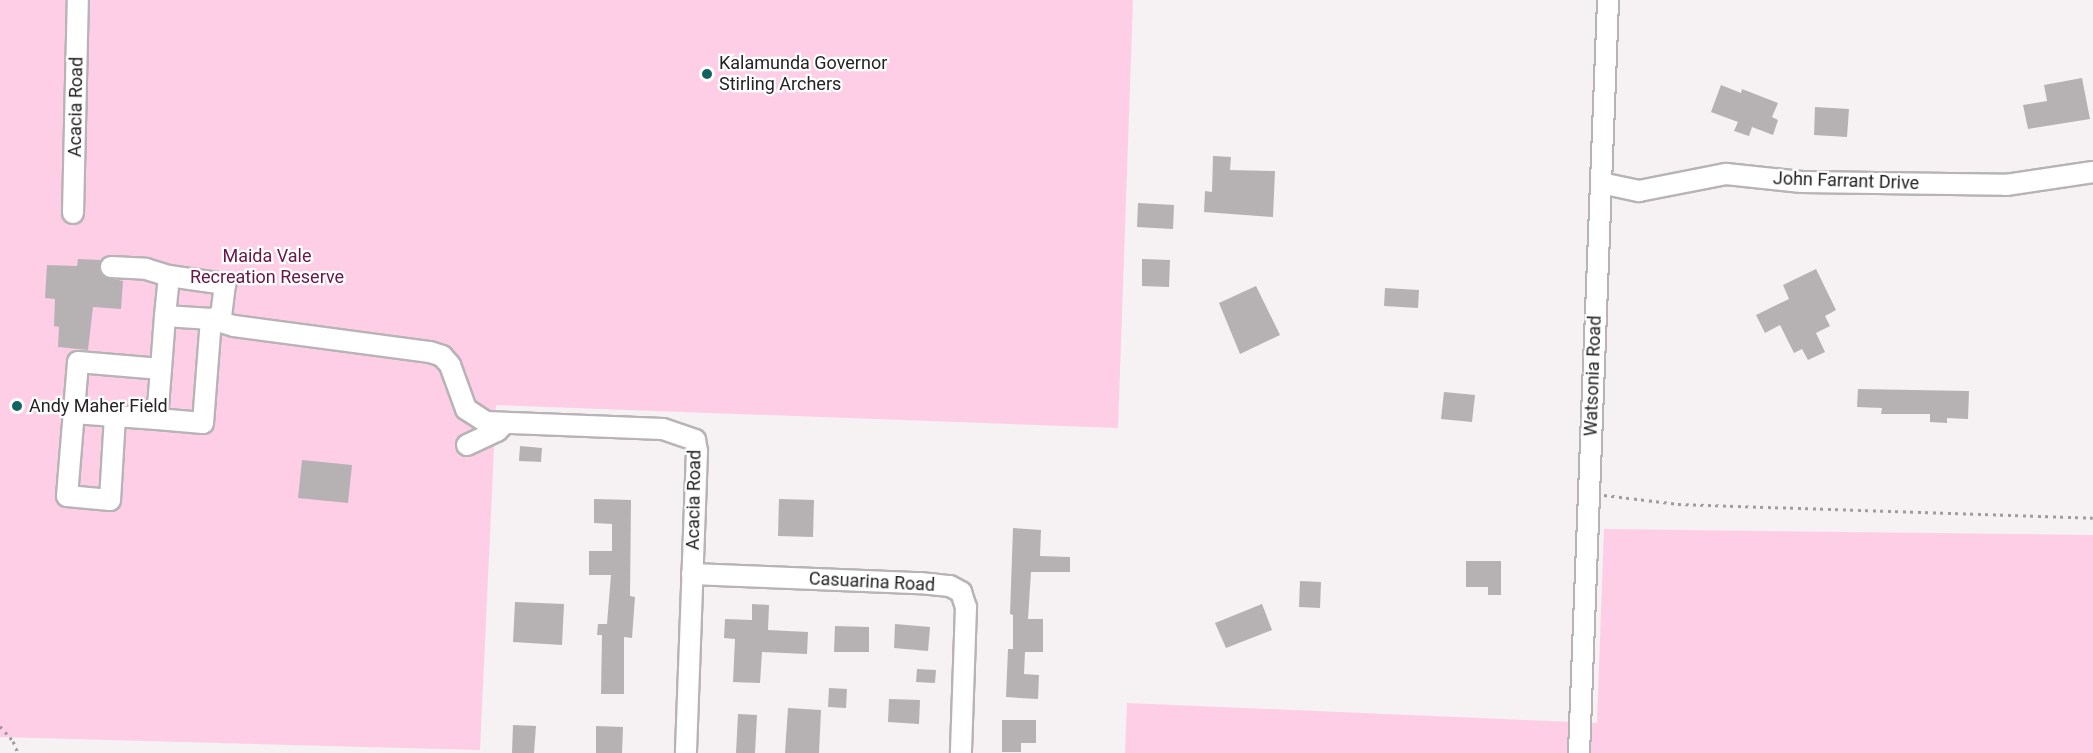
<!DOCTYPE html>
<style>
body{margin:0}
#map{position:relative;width:2093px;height:753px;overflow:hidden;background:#f6f1f3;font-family:Roboto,sans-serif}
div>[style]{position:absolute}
.green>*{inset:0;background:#fdcee5}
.building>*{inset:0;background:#b6b2b4}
.path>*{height:3px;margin-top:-1.5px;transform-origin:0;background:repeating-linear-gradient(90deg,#a09c9e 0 3px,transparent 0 7.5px)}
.roads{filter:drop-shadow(2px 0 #b8b3b6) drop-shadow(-2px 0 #b8b3b6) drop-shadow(0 2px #b8b3b6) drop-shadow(0 -2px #b8b3b6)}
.minor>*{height:20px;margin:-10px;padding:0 10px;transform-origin:10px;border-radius:10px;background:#fff}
.dots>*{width:16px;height:16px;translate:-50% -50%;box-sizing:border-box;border:3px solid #fff;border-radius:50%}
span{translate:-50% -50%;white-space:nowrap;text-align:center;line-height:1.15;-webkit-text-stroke:4.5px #fff;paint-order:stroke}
.poi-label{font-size:18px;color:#252324}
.left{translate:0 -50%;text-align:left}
.street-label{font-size:18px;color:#252324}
.park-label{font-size:18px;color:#69154a}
</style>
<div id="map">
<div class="green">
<div style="clip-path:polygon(0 0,1133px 0,1118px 428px,496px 405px,480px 750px,0 737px)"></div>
<div style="clip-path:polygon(1604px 529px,2093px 535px,2093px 753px,1125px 753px,1127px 703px,1597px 723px)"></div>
</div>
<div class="building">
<div style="clip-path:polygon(2082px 78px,2090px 119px,2028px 129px,2023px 105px,2047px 101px,2044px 85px)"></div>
<div style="clip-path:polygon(1721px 85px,1741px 93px,1742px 89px,1778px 103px,1772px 117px,1778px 120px,1773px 135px,1752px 127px,1749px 136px,1734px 131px,1738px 122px,1711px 112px)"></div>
<div style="clip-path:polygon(1815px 107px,1849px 109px,1847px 137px,1814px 135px)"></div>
<div style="clip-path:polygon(1213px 156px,1231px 157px,1230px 170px,1275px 171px,1273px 217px,1204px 212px,1205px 191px,1212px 192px)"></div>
<div style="clip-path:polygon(1138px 203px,1174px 205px,1173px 229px,1137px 227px)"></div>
<div style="clip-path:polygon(78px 259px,101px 260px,99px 267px,104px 277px,123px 281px,121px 309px,93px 307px,88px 350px,58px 347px,59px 327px,54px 326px,55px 299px,45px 298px,47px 265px,77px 266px)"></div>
<div style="clip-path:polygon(1142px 259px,1170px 260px,1169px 287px,1142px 286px)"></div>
<div style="clip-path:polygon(1816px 269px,1836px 310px,1825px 316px,1830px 326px,1816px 333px,1825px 352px,1808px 360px,1802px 349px,1794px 353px,1780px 325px,1765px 333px,1756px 315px,1789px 299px,1783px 285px)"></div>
<div style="clip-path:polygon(1256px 286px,1280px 335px,1240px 354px,1219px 303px)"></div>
<div style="clip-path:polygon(1385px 288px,1419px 290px,1418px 308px,1384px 306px)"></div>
<div style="clip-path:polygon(1858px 389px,1969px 391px,1968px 419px,1947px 418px,1947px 423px,1930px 422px,1930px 414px,1881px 414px,1882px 408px,1857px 407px)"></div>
<div style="clip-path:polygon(1444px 392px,1475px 395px,1472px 422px,1441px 419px)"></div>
<div style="clip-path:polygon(520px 446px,542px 448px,541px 462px,519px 461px)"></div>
<div style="clip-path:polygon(302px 460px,352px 465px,348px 503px,298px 498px)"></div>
<div style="clip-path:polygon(594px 499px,631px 500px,630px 596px,635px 597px,632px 638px,624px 637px,624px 694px,601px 694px,602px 635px,597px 635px,598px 624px,607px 624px,611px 575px,589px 575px,589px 551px,612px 551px,612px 524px,594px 523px)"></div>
<div style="clip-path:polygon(779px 499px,814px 500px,813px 537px,778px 536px)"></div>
<div style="clip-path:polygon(1013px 528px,1041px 530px,1040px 556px,1070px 557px,1070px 572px,1031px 572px,1028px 619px,1043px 619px,1043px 652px,1025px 652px,1024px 674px,1039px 675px,1038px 699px,1006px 697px,1008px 649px,1013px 649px,1013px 615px,1010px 614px)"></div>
<div style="clip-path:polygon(1466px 561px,1501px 561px,1501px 595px,1488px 595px,1488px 587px,1466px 587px)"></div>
<div style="clip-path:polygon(1300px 581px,1321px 582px,1320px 608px,1299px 607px)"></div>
<div style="clip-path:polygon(515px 602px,564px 604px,562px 645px,513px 642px)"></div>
<div style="clip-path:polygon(752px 604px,769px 605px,768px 630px,808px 632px,807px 654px,762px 652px,760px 683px,733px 682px,735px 639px,724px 638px,725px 619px,752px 620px)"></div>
<div style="clip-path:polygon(1262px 604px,1272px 630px,1226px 648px,1215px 623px)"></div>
<div style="clip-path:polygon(895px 624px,930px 627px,928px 651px,894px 648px)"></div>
<div style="clip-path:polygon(835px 626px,869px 627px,869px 652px,834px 652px)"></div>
<div style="clip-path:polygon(917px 669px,936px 670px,935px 683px,916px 682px)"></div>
<div style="clip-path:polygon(829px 688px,847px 689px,846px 708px,828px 707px)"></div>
<div style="clip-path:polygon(889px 699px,920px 700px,919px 724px,888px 722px)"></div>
<div style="clip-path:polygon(788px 708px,821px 710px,819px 753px,785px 753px)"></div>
<div style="clip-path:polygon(738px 714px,757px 715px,755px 753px,736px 753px)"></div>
<div style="clip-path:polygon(1002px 720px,1036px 720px,1036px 743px,1021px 743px,1021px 752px,1002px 752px)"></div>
<div style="clip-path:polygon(513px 725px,536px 726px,534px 753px,512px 753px)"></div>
<div style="clip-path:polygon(596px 726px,623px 727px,622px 753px,596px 753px)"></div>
</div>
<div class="path">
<div style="left:1604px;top:495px;width:75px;rotate:6.9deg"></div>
<div style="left:1678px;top:504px;width:415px;rotate:1.9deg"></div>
<div style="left:0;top:726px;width:20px;rotate:49deg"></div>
<div style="left:13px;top:741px;width:13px;rotate:67deg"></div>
</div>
<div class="roads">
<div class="minor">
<div style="left:1601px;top:183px;width:39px;rotate:12deg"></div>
<div style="left:1639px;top:191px;width:89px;rotate:-11.1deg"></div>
<div style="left:1726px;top:174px;width:76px;rotate:6deg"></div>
<div style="left:1802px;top:182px;width:204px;rotate:0.8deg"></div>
<div style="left:2006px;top:185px;width:88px;rotate:-8.5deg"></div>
<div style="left:73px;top:213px;width:213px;rotate:-88.7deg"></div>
<div style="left:111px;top:267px;width:35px;rotate:3deg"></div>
<div style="left:146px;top:269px;width:24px;rotate:17deg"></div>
<div style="left:165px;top:316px;width:40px;rotate:-84.3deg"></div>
<div style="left:169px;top:276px;width:57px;rotate:8.1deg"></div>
<div style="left:225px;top:284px;width:32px;rotate:97deg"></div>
<div style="left:221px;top:316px;width:10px;rotate:163deg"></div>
<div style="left:211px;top:319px;width:24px;rotate:17deg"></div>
<div style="left:234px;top:326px;width:198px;rotate:7.6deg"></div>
<div style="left:430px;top:352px;width:13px;rotate:18deg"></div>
<div style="left:442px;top:356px;width:12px;rotate:48deg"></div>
<div style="left:450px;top:365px;width:47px;rotate:70deg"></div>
<div style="left:466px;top:409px;width:24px;rotate:33deg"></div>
<div style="left:486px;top:422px;width:177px;rotate:2.3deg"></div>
<div style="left:663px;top:429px;width:34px;rotate:19deg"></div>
<div style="left:695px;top:440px;width:11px;rotate:80deg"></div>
<div style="left:697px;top:451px;width:302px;rotate:92.1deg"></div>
<div style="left:74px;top:413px;width:41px;rotate:4.2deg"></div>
<div style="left:157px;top:419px;width:42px;rotate:-175.9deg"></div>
<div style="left:115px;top:416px;width:84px;rotate:93.4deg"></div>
<div style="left:110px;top:500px;width:43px;rotate:-174.7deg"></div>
<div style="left:67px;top:496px;width:134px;rotate:-85.3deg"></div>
<div style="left:78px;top:362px;width:83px;rotate:4.8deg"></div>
<div style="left:161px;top:369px;width:50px;rotate:94.6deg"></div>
<div style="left:157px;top:419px;width:46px;rotate:5deg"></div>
<div style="left:203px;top:423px;width:104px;rotate:-85.6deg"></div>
<div style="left:211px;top:319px;width:46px;rotate:-176.3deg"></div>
<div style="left:165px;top:316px;width:53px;rotate:94.3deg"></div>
<div style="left:467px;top:445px;width:33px;rotate:-25deg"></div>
<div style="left:497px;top:431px;width:11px;rotate:-45deg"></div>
<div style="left:692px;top:574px;width:228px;rotate:2.3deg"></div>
<div style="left:920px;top:583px;width:30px;rotate:6deg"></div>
<div style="left:950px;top:586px;width:13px;rotate:29deg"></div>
<div style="left:961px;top:592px;width:16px;rotate:72deg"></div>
<div style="left:966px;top:607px;width:146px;rotate:92deg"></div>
<div style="left:1579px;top:753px;width:754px;rotate:-87.79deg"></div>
</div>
</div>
<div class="dots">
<div style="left:707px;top:74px;background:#116264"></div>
<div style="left:17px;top:406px;background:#116264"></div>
</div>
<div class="poi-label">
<span class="left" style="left:719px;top:74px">Kalamunda Governor<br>Stirling Archers</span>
<span class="left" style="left:29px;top:406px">Andy Maher Field</span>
</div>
<div class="street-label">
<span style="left:76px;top:107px;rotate:-89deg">Acacia Road</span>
<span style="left:1846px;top:181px;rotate:2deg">John Farrant Drive</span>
<span style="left:1593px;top:376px;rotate:-88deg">Watsonia Road</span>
<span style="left:694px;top:500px;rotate:-89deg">Acacia Road</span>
<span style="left:872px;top:582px;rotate:3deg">Casuarina Road</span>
</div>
<div class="park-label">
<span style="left:267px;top:267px">Maida Vale<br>Recreation Reserve</span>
</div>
</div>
